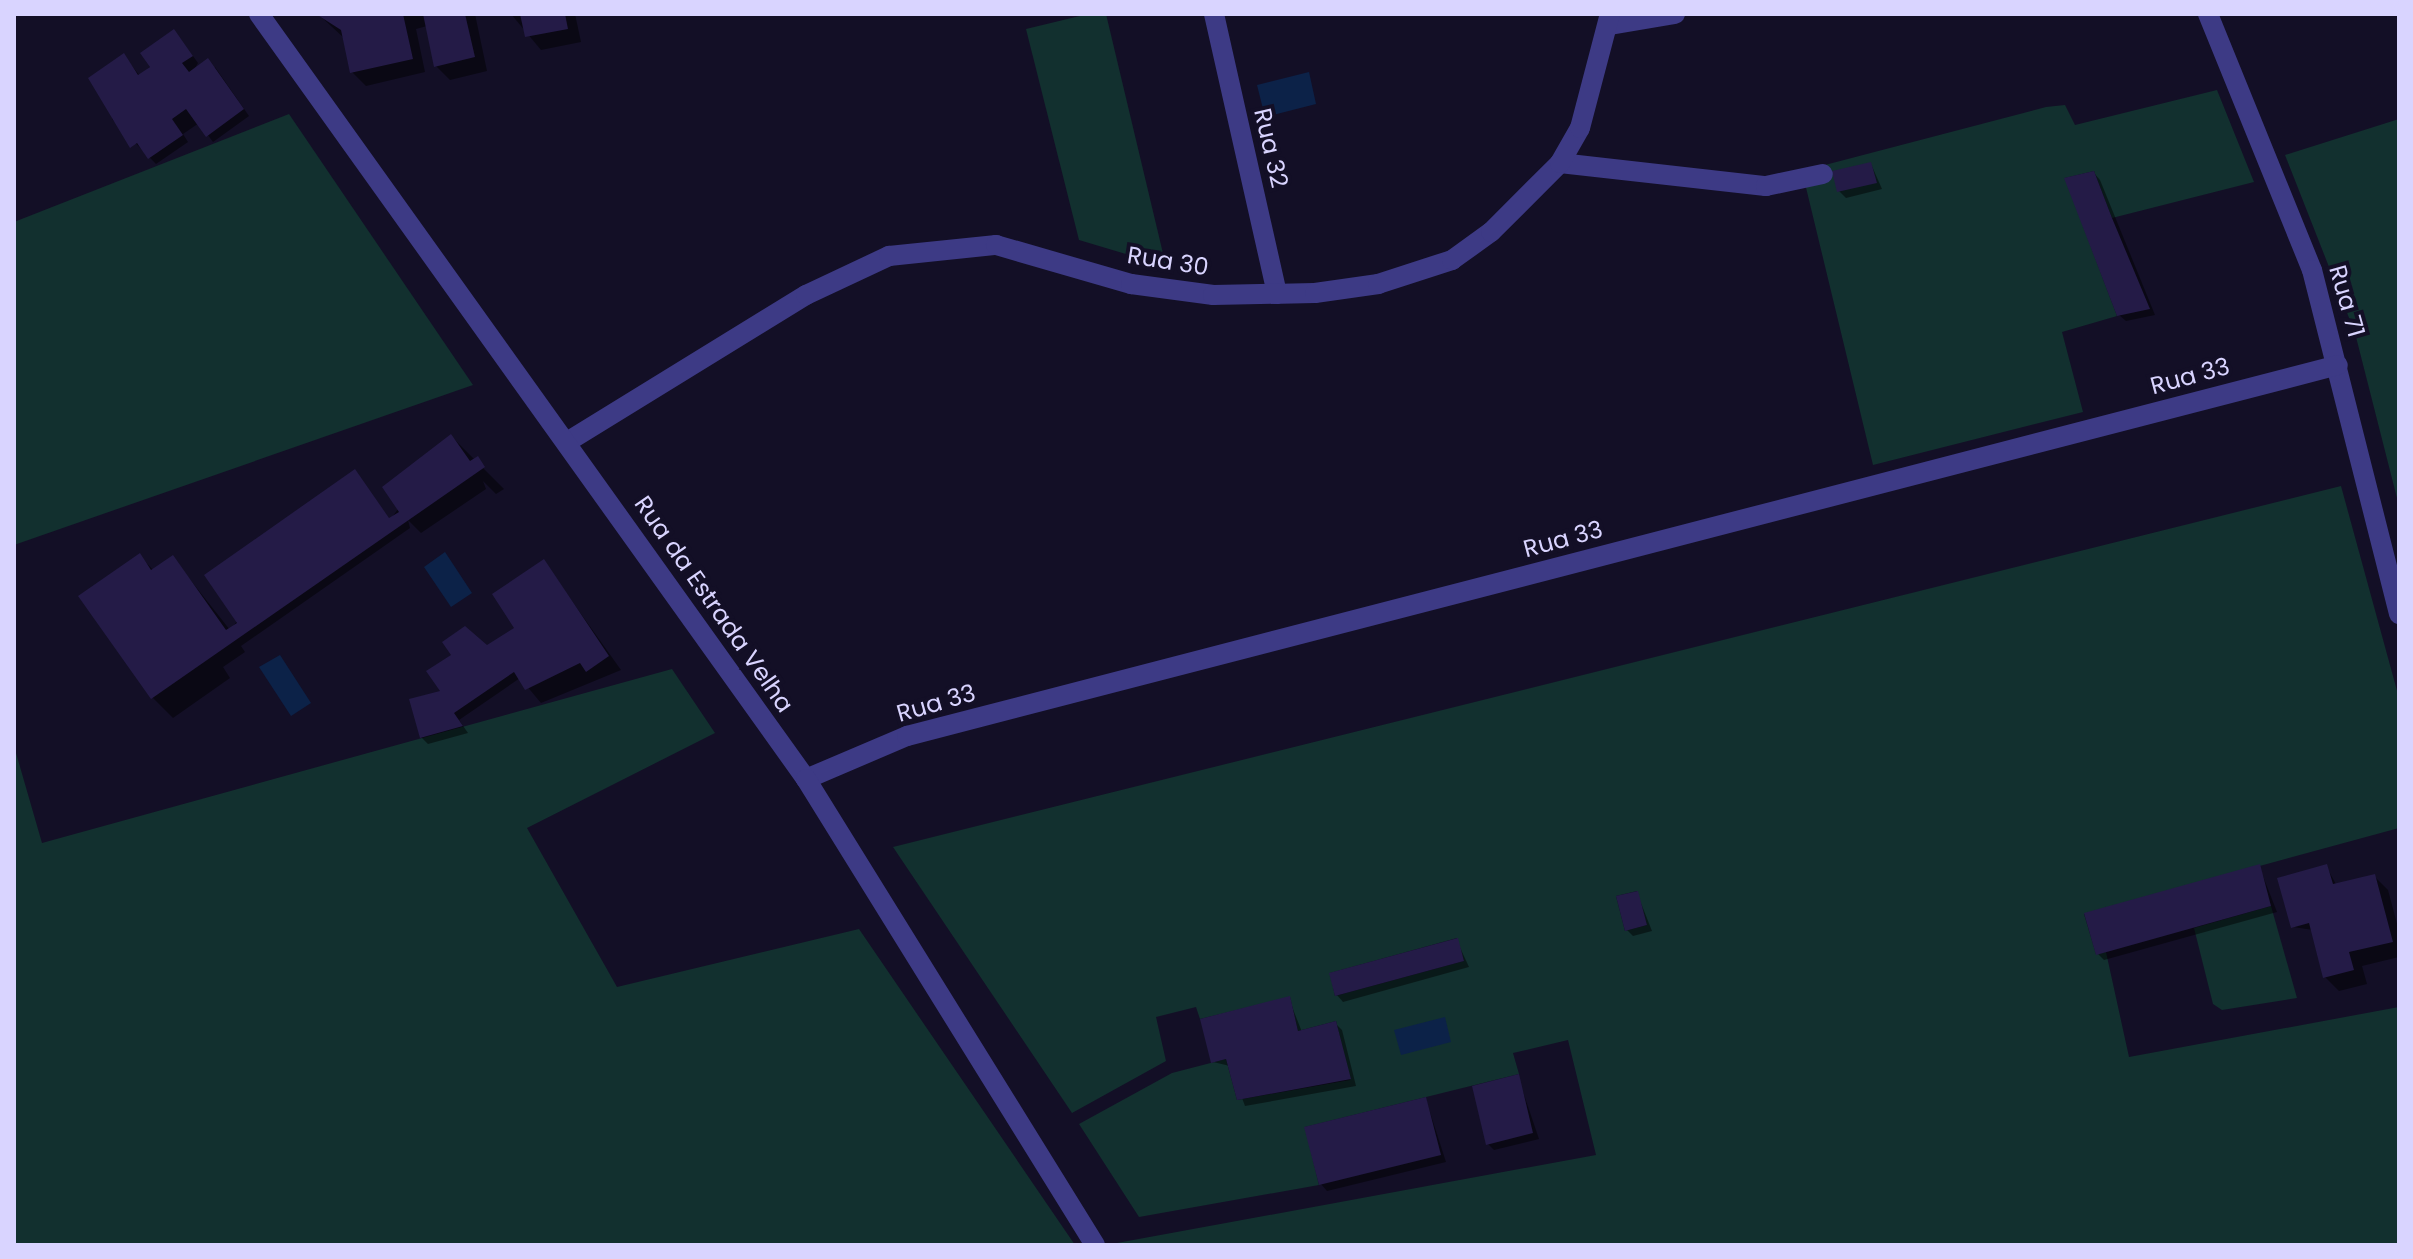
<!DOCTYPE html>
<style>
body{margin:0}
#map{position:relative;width:2413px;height:1259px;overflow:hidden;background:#130f26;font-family:Poppins,sans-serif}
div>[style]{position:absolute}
.green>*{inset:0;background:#12302f}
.water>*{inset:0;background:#0c2248}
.shadow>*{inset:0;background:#0007}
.building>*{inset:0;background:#241b47}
.minor>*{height:20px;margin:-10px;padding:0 10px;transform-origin:10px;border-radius:10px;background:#3d3a85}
.tertiary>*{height:20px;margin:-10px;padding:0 10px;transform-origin:10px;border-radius:10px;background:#3d3a85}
span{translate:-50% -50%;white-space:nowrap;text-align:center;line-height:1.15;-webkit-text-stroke:8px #130f26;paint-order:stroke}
.street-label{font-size:24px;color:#d9d4ff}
.frame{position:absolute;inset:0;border:16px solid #d9d4ff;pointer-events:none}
</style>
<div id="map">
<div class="green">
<div style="clip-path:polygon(1088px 14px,1106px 14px,1166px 266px,1079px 240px,1026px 29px)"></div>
<div style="clip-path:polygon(2217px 90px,2254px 182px,2112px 218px,2094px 171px,2065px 178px,2117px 316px,2062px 332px,2083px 412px,1873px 465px,1802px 171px,2046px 107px,2065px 105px,2075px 125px)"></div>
<div style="clip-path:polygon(289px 114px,473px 385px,14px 545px,14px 222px)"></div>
<div style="clip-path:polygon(2399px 119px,2399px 506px,2355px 333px,2285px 155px)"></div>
<div style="clip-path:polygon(evenodd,2341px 486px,2399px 698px,2399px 828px,2084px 914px,2096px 954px,2106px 952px,2129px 1057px,2399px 1007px,2399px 1245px,1106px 1245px,1596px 1155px,1568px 1040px,1513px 1053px,1519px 1074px,1305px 1127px,1319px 1185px,1139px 1217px,1079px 1124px,1172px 1073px,1226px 1059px,1237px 1100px,1350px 1080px,1336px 1021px,1298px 1031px,1290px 997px,1200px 1019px,1196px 1007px,1156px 1017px,1166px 1061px,1072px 1113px,893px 847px,2341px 486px,1637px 891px,1647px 925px,1625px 931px,1616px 896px,1637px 891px,2341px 486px,1457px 938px,1464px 961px,1335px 996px,1330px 973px,1457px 938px)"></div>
<div style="clip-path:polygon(672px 669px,715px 733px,527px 828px,617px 987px,859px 929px,1075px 1245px,14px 1245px,14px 746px,42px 843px)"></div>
<div style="clip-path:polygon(2271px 906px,2297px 998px,2222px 1010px,2213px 1004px,2194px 928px)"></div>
</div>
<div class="water">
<div style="clip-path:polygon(1309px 72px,1316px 104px,1265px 117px,1257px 85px)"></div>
<div style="clip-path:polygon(445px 552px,472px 593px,451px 607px,424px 567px)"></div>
<div style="clip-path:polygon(280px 655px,311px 703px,291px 716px,259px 667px)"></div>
<div style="clip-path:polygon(1445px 1017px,1451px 1042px,1401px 1055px,1394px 1030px)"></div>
</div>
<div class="shadow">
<div style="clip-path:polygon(318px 14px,475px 14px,487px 71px,450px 80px,436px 66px,427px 26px,416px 29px,425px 72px,366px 86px,352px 72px,344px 38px)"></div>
<div style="clip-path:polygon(511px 14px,575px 14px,581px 42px,541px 50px)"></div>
<div style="clip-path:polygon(180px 38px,198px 63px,193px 72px,215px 67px,249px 116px,213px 142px,199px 123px,183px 134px,188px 142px,156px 164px,112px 119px,124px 56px,140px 76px)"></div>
<div style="clip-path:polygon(1871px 164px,1882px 189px,1846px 198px,1839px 191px)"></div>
<div style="clip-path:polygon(2094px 173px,2100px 180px,2155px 315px,2126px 321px,2119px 315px)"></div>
<div style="clip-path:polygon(451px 436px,504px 489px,496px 494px,483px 481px,486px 489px,421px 533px,408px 520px,410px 528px,241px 646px,245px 652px,223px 667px,230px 678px,173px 718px,153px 698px,140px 556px,154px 571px,173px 558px,230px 630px,355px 472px,390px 520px)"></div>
<div style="clip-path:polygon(544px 562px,621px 670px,541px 703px,520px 678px,459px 720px,468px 733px,428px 744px,421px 737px,443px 692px,514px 631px)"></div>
<div style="clip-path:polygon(2259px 866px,2277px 912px,2104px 960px,2097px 953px)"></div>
<div style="clip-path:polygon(2326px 866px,2337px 886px,2374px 876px,2388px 890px,2399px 931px,2399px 957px,2362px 966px,2367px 984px,2339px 991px,2325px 977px,2313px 930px,2293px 927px)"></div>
<div style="clip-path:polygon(1637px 893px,1652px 931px,1633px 936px,1627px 930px)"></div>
<div style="clip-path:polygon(1457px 941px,1469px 967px,1343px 1002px,1337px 995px)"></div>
<div style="clip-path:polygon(1289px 999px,1302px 1032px,1335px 1023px,1342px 1030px,1356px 1086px,1245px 1106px,1230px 1066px,1213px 1062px)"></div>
<div style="clip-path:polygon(1518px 1077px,1539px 1139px,1494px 1150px,1488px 1144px)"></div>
<div style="clip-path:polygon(1426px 1100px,1446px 1162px,1327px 1191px,1321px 1184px)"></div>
</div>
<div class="building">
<div style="clip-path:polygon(316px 14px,403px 14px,413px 59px,350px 73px,341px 30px)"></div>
<div style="clip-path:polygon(423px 14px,465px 14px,475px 57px,434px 67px)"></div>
<div style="clip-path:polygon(520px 14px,565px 14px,568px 29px,525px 37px)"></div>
<div style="clip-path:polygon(174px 29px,193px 56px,182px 63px,189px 72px,208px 58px,244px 109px,206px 137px,186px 109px,172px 119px,183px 135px,148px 159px,137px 143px,130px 148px,88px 78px,124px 53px,138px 75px,150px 67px,140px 53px)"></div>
<div style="clip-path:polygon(1871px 162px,1877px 183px,1837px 192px,1832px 171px)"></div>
<div style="clip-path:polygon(2094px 171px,2112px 218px,2150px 309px,2117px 316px,2064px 178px)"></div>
<div style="clip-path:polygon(451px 434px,470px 461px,478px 456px,485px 467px,151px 699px,78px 596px,140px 553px,151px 570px,173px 555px,226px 630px,237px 623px,204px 575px,355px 469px,389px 518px,399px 512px,382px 487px)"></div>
<div style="clip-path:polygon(544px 559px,609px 656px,586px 672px,580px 663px,525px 690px,514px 672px,454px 713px,463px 726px,420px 738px,409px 699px,440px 691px,426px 671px,451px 655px,442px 642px,465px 626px,487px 645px,514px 628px,492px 594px)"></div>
<div style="clip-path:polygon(2260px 864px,2271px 906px,2096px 955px,2084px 913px)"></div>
<div style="clip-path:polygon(2327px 864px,2333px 884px,2375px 874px,2393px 942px,2349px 952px,2354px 970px,2323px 978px,2309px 923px,2291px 928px,2277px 878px)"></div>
<div style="clip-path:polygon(1638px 891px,1647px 925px,1625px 931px,1616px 896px)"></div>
<div style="clip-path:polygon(1458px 938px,1464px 961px,1335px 996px,1329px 973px)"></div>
<div style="clip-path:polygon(1290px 996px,1298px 1031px,1336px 1021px,1351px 1079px,1237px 1100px,1226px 1059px,1211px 1063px,1200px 1019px)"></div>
<div style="clip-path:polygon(1519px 1074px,1533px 1133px,1486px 1145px,1472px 1086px)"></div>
<div style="clip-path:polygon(1426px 1097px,1441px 1155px,1319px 1185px,1304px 1127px)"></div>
</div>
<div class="minor">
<div style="left:1214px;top:14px;width:287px;rotate:77.3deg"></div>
<div style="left:2208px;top:14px;width:276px;rotate:67.9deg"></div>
<div style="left:2312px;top:270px;width:355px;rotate:75.8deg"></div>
<div style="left:1610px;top:25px;width:66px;rotate:-9.6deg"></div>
<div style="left:1560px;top:163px;width:207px;rotate:6.4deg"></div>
<div style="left:1766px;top:186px;width:58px;rotate:-11.9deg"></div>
<div style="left:567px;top:442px;width:281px;rotate:-31.6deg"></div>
<div style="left:806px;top:295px;width:92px;rotate:-25.2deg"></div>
<div style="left:889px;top:256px;width:108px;rotate:-5.9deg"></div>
<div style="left:996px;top:245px;width:141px;rotate:16.1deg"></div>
<div style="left:1131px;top:284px;width:83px;rotate:7.6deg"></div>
<div style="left:1213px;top:295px;width:102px;rotate:-1.1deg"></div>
<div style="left:1315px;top:293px;width:64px;rotate:-8.1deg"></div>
<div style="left:1378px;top:284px;width:78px;rotate:-18deg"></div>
<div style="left:1452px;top:260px;width:48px;rotate:-35.7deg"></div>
<div style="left:1491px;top:232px;width:98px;rotate:-45deg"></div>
<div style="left:1560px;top:163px;width:40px;rotate:-60.3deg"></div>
<div style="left:1580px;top:128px;width:118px;rotate:-75.3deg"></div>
<div style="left:806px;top:779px;width:110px;rotate:-23.1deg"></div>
<div style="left:907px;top:736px;width:1478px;rotate:-14.53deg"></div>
</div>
<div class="tertiary">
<div style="left:259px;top:14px;width:940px;rotate:54.43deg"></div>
<div style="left:806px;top:779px;width:548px;rotate:58.19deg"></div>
</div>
<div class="street-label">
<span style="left:1271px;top:148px;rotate:77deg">Rua 32</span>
<span style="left:1168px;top:261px;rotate:9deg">Rua 30</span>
<span style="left:2347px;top:301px;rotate:74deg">Rua 71</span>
<span style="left:2190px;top:376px;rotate:-15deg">Rua 33</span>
<span style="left:1563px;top:539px;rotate:-15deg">Rua 33</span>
<span style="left:714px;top:604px;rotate:55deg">Rua da Estrada Velha</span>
<span style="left:936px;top:703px;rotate:-16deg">Rua 33</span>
</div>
<div class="frame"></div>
</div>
